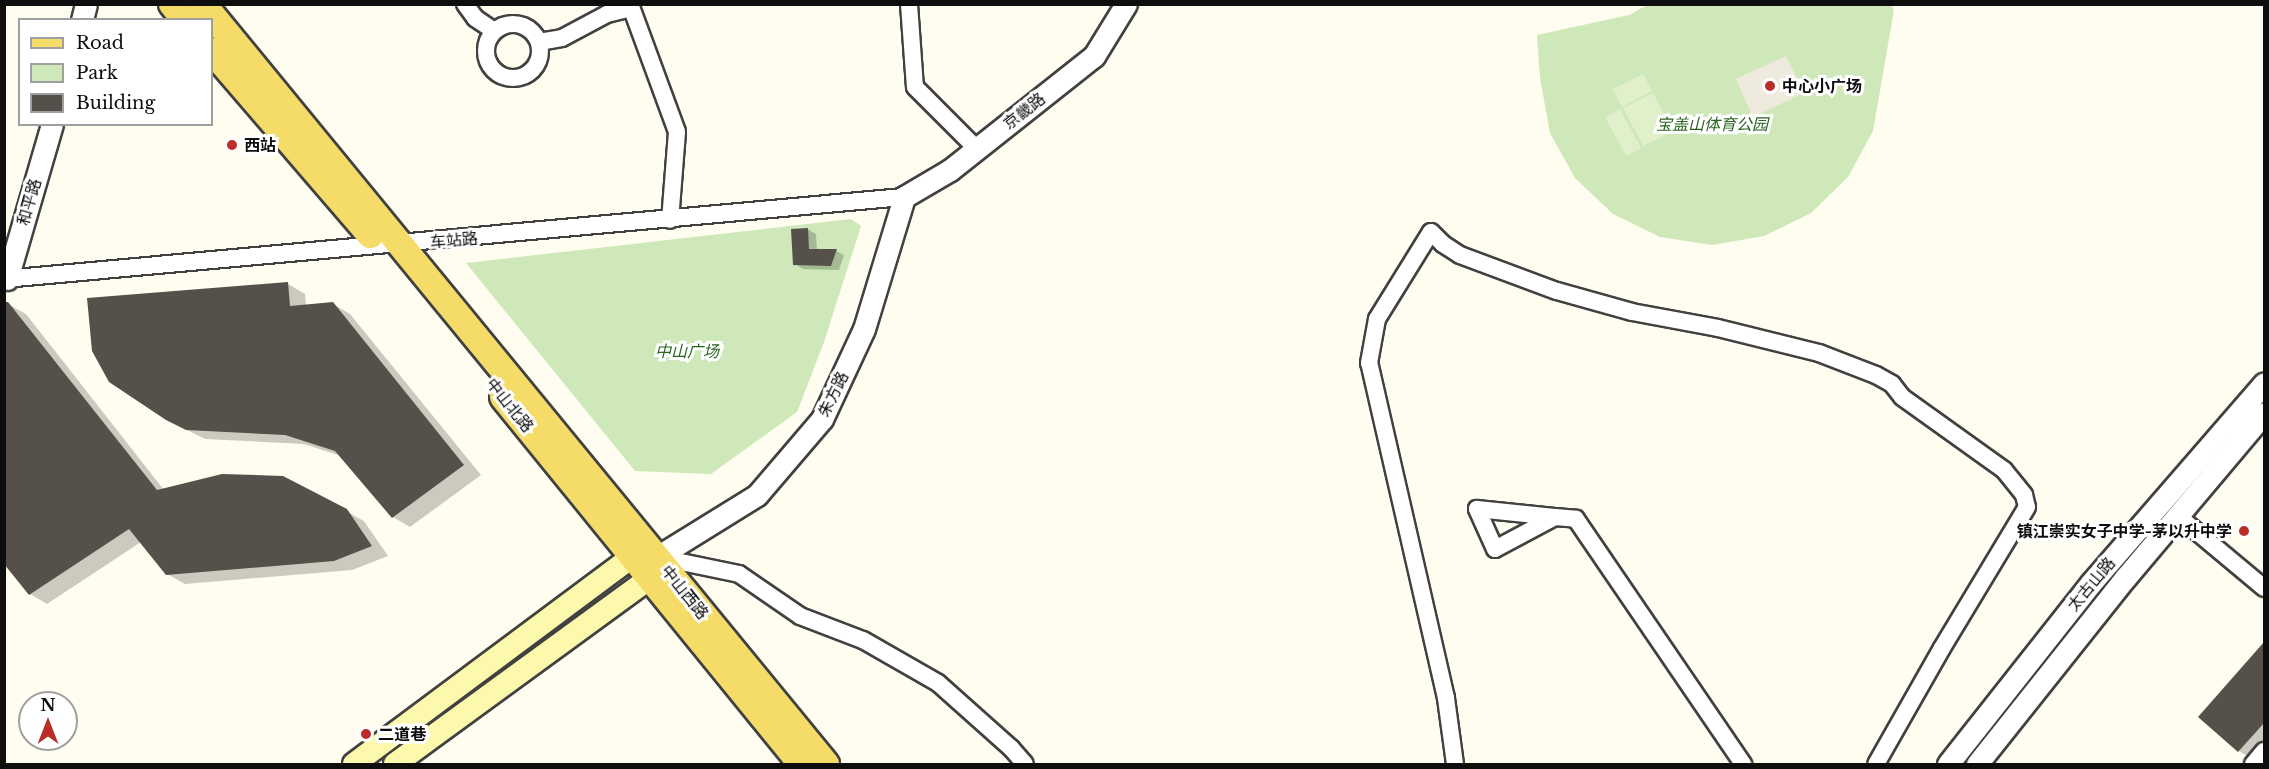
<!DOCTYPE html>
<meta charset="utf-8">
<style>
body{margin:0}
#map{position:relative;width:2269px;height:769px;overflow:hidden;background:#fffdef;font-family:"Libre Baskerville","Noto Sans SC",serif}
div>[style]{position:absolute}
.green>*{inset:0;background:#cee8b9}
.pitch>*{inset:0;background:#e0f0cb}
.plaza>*{inset:0;background:#eeebde}
.shadow>*{inset:0;background:#0003}
.building>*{inset:0;background:#56504a}
.roads{filter:drop-shadow(2px 0 #414141) drop-shadow(-2px 0 #414141) drop-shadow(0 2px #414141) drop-shadow(0 -2px #414141)}
.minor>*{height:16px;margin:-8px;padding:0 8px;transform-origin:8px;border-radius:8px;background:#fff}
.minor>.ring{margin:-8px;padding:0;box-sizing:content-box;background:none;border:16px solid #fff;border-radius:50%}
.tertiary>*{height:21px;margin:-10.5px;padding:0 10.5px;transform-origin:10.5px;border-radius:10.5px;background:#fff}
.secondary>*{height:22px;margin:-11px;padding:0 11px;transform-origin:11px;border-radius:11px;background:#fdf9ac}
.primary>*{height:26px;margin:-13px;padding:0 13px;transform-origin:13px;border-radius:13px;background:#f5dc69}
.dots>*{width:16px;height:16px;translate:-50% -50%;box-sizing:border-box;border:3px solid #fff;border-radius:50%}
span{translate:-50% -50%;white-space:nowrap;text-align:center;line-height:1.15;-webkit-text-stroke:6px #fff;paint-order:stroke}
.poi-label{font-size:16px;color:#0e0e0e;font-weight:700}
.left{translate:0 -50%;text-align:left}
.right{translate:-100% -50%;text-align:right}
.street-label{font-size:16px;color:#0e0e0e}
.park-label{font-size:16px;color:#296420;font-style:italic}
.frame{position:absolute;inset:0;border:6px solid #0e0e0e;pointer-events:none}
.legend{position:absolute;left:18px;top:18px;width:195px;height:108px;box-sizing:border-box;background:#fff;border:2px solid #9f9f9f;margin:0;padding:8px 10px;list-style:none;font-size:18px;color:#0e0e0e}
.legend li{display:flex;align-items:center;gap:12px;height:30px}
.legend b{width:30px;border:2px solid #9f9f9f}
.north{position:absolute;left:18px;top:691px;width:60px;height:60px;box-sizing:border-box;background:#fff;border:2px solid #9f9f9f;border-radius:50%;rotate:0deg;font-size:16px;font-weight:700;line-height:24px;text-align:center;color:#0e0e0e}
.north::after{content:'';display:block;margin:auto;width:21px;height:27px;background:#ba2d29;clip-path:polygon(50% 0,100% 100%,50% 72%,0 100%)}
</style>
<div id="map">
<div class="green">
<div style="clip-path:polygon(1891px 4px,1894px 10px,1873px 131px,1848px 177px,1811px 213px,1764px 236px,1712px 245px,1660px 237px,1613px 214px,1575px 178px,1550px 133px,1540px 78px,1537px 35px,1629px 15px,1647px 5px)"></div>
<div style="clip-path:polygon(851px 219px,861px 226px,824px 342px,797px 412px,711px 474px,635px 471px,466px 263px)"></div>
</div>
<div class="pitch">
<div style="clip-path:polygon(1643px 74px,1652px 91px,1622px 107px,1613px 89px)"></div>
<div style="clip-path:polygon(1653px 93px,1673px 131px,1643px 146px,1623px 108px)"></div>
<div style="clip-path:polygon(1620px 109px,1641px 148px,1626px 156px,1605px 117px)"></div>
</div>
<div class="plaza">
<div style="clip-path:polygon(1786px 56px,1804px 93px,1753px 117px,1736px 79px)"></div>
</div>
<div class="shadow">
<div style="clip-path:polygon(807px 229px,816px 234px,817px 251px,836px 251px,844px 255px,839px 270px,803px 269px,795px 264px)"></div>
<div style="clip-path:polygon(288px 284px,305px 294px,306px 306px,333px 304px,350px 314px,481px 475px,410px 527px,393px 517px,341px 456px,304px 444px,205px 439px,185px 429px)"></div>
<div style="clip-path:polygon(8px 304px,26px 314px,164px 490px,346px 511px,364px 521px,388px 556px,352px 570px,185px 584px,167px 574px,141px 542px,47px 604px,30px 594px)"></div>
<div style="clip-path:polygon(2264px 645px,2264px 751px,2256px 761px,2239px 751px,2200px 717px)"></div>
</div>
<div class="building">
<div style="clip-path:polygon(808px 228px,809px 249px,837px 249px,831px 266px,793px 265px,791px 229px)"></div>
<div style="clip-path:polygon(288px 282px,290px 306px,333px 302px,464px 465px,392px 518px,335px 451px,285px 435px,186px 430px,166px 420px,109px 382px,92px 351px,87px 298px)"></div>
<div style="clip-path:polygon(4px 302px,8px 302px,157px 490px,222px 474px,283px 476px,347px 509px,372px 546px,334px 561px,166px 575px,129px 529px,29px 595px,4px 564px)"></div>
<div style="clip-path:polygon(2264px 642px,2264px 723px,2238px 752px,2198px 717px)"></div>
</div>
<div class="roads">
<div class="minor">
<div style="left:465px;top:4px;width:17px;rotate:54deg"></div>
<div style="left:475px;top:18px;width:23px;rotate:34deg"></div>
<div style="left:630px;top:4px;width:136px;rotate:69.8deg"></div>
<div style="left:677px;top:132px;width:88px;rotate:94.5deg"></div>
<div style="left:909px;top:4px;width:83px;rotate:85.9deg"></div>
<div style="left:915px;top:87px;width:86px;rotate:45deg"></div>
<div class="ring" style="left:486px;top:24px;width:38px;height:38px"></div>
<div style="left:539px;top:42px;width:23px;rotate:-10deg"></div>
<div style="left:562px;top:38px;width:51px;rotate:-28.1deg"></div>
<div style="left:607px;top:14px;width:25px;rotate:-14deg"></div>
<div style="left:4px;top:279px;width:904px;rotate:-5.21deg"></div>
<div style="left:2178px;top:516px;width:112px;rotate:39.9deg"></div>
<div style="left:1555px;top:517px;width:68px;rotate:151.9deg"></div>
<div style="left:1495px;top:549px;width:44px;rotate:-114.2deg"></div>
<div style="left:1477px;top:509px;width:78px;rotate:5.9deg"></div>
<div style="left:1555px;top:517px;width:21px;rotate:5deg"></div>
<div style="left:1576px;top:519px;width:297px;rotate:55.7deg"></div>
<div style="left:657px;top:557px;width:84px;rotate:11.7deg"></div>
<div style="left:739px;top:574px;width:74px;rotate:34.5deg"></div>
<div style="left:800px;top:616px;width:67px;rotate:20.9deg"></div>
<div style="left:863px;top:640px;width:86px;rotate:29.8deg"></div>
<div style="left:938px;top:683px;width:98px;rotate:41.7deg"></div>
<div style="left:1011px;top:748px;width:21px;rotate:49deg"></div>
<div style="left:1455px;top:764px;width:67px;rotate:-97.8deg"></div>
<div style="left:1446px;top:698px;width:344px;rotate:-102.9deg"></div>
<div style="left:1369px;top:363px;width:45px;rotate:-79.7deg"></div>
<div style="left:1377px;top:319px;width:102px;rotate:-58.2deg"></div>
<div style="left:1431px;top:232px;width:17px;rotate:45deg"></div>
<div style="left:1443px;top:244px;width:20px;rotate:33deg"></div>
<div style="left:1460px;top:255px;width:103px;rotate:20.4deg"></div>
<div style="left:1557px;top:291px;width:78px;rotate:15.6deg"></div>
<div style="left:1632px;top:312px;width:87px;rotate:10.5deg"></div>
<div style="left:1718px;top:328px;width:104px;rotate:13.9deg"></div>
<div style="left:1819px;top:353px;width:61px;rotate:21.1deg"></div>
<div style="left:1876px;top:375px;width:18px;rotate:29deg"></div>
<div style="left:1892px;top:384px;width:16px;rotate:52deg"></div>
<div style="left:1902px;top:397px;width:125px;rotate:35.6deg"></div>
<div style="left:2004px;top:470px;width:32px;rotate:51deg"></div>
<div style="left:2024px;top:495px;width:12px;rotate:76deg"></div>
<div style="left:2027px;top:507px;width:165px;rotate:121.1deg"></div>
<div style="left:1942px;top:648px;width:133px;rotate:119.6deg"></div>
<div style="left:2253px;top:764px;width:17px;rotate:-50deg"></div>
</div>
<div class="tertiary">
<div style="left:82px;top:20px;width:16px;rotate:-76deg"></div>
<div style="left:7px;top:279px;width:161px;rotate:-73.8deg"></div>
<div style="left:657px;top:557px;width:118px;rotate:-31.8deg"></div>
<div style="left:757px;top:495px;width:100px;rotate:-49.5deg"></div>
<div style="left:822px;top:419px;width:99px;rotate:-65deg"></div>
<div style="left:864px;top:329px;width:138px;rotate:-73.1deg"></div>
<div style="left:904px;top:197px;width:53px;rotate:-30.4deg"></div>
<div style="left:950px;top:170px;width:184px;rotate:-38.4deg"></div>
<div style="left:1094px;top:56px;width:61px;rotate:-58.4deg"></div>
<div style="left:1948px;top:764px;width:231px;rotate:-51.7deg"></div>
<div style="left:2091px;top:583px;width:264px;rotate:-49.1deg"></div>
<div style="left:1977px;top:764px;width:239px;rotate:-51.5deg"></div>
<div style="left:2126px;top:577px;width:214px;rotate:-49.9deg"></div>
</div>
<div class="secondary">
<div style="left:354px;top:764px;width:364px;rotate:-36.7deg"></div>
<div style="left:395px;top:764px;width:334px;rotate:-36.1deg"></div>
</div>
<div class="primary">
<div style="left:172px;top:4px;width:21px;rotate:51deg"></div>
<div style="left:203px;top:4px;width:983px;rotate:50.66deg"></div>
<div style="left:212px;top:51px;width:243px;rotate:49.3deg"></div>
<div style="left:503px;top:397px;width:473px;rotate:50.9deg"></div>
</div>
</div>
<div class="dots">
<div style="left:1770px;top:86px;background:#ba2d29"></div>
<div style="left:232px;top:145px;background:#ba2d29"></div>
<div style="left:2244px;top:531px;background:#ba2d29"></div>
<div style="left:366px;top:734px;background:#ba2d29"></div>
</div>
<div class="poi-label">
<span class="left" style="left:1782px;top:86px">中心小广场</span>
<span class="left" style="left:244px;top:145px">西站</span>
<span class="right" style="left:2232px;top:531px">镇江崇实女子中学-茅以升中学</span>
<span class="left" style="left:378px;top:734px">二道巷</span>
</div>
<div class="street-label">
<span style="left:1024px;top:111px;rotate:-38deg">京畿路</span>
<span style="left:29px;top:202px;rotate:-74deg">和平路</span>
<span style="left:454px;top:240px;rotate:-5deg">车站路</span>
<span style="left:833px;top:394px;rotate:-64deg">朱方路</span>
<span style="left:510px;top:405px;rotate:51deg">中山北路</span>
<span style="left:2091px;top:584px;rotate:-50deg">太古山路</span>
<span style="left:685px;top:592px;rotate:51deg">中山西路</span>
</div>
<div class="park-label">
<span style="left:1712px;top:124px">宝盖山体育公园</span>
<span style="left:687px;top:351px">中山广场</span>
</div>
<div class="frame"></div>
<ul class="legend">
<li><b style="height:8px;background:#f5dc69"></b>Road</li>
<li><b style="height:16px;background:#cee8b9"></b>Park</li>
<li><b style="height:16px;background:#56504a"></b>Building</li>
</ul>
<div class="north">N</div>
</div>
